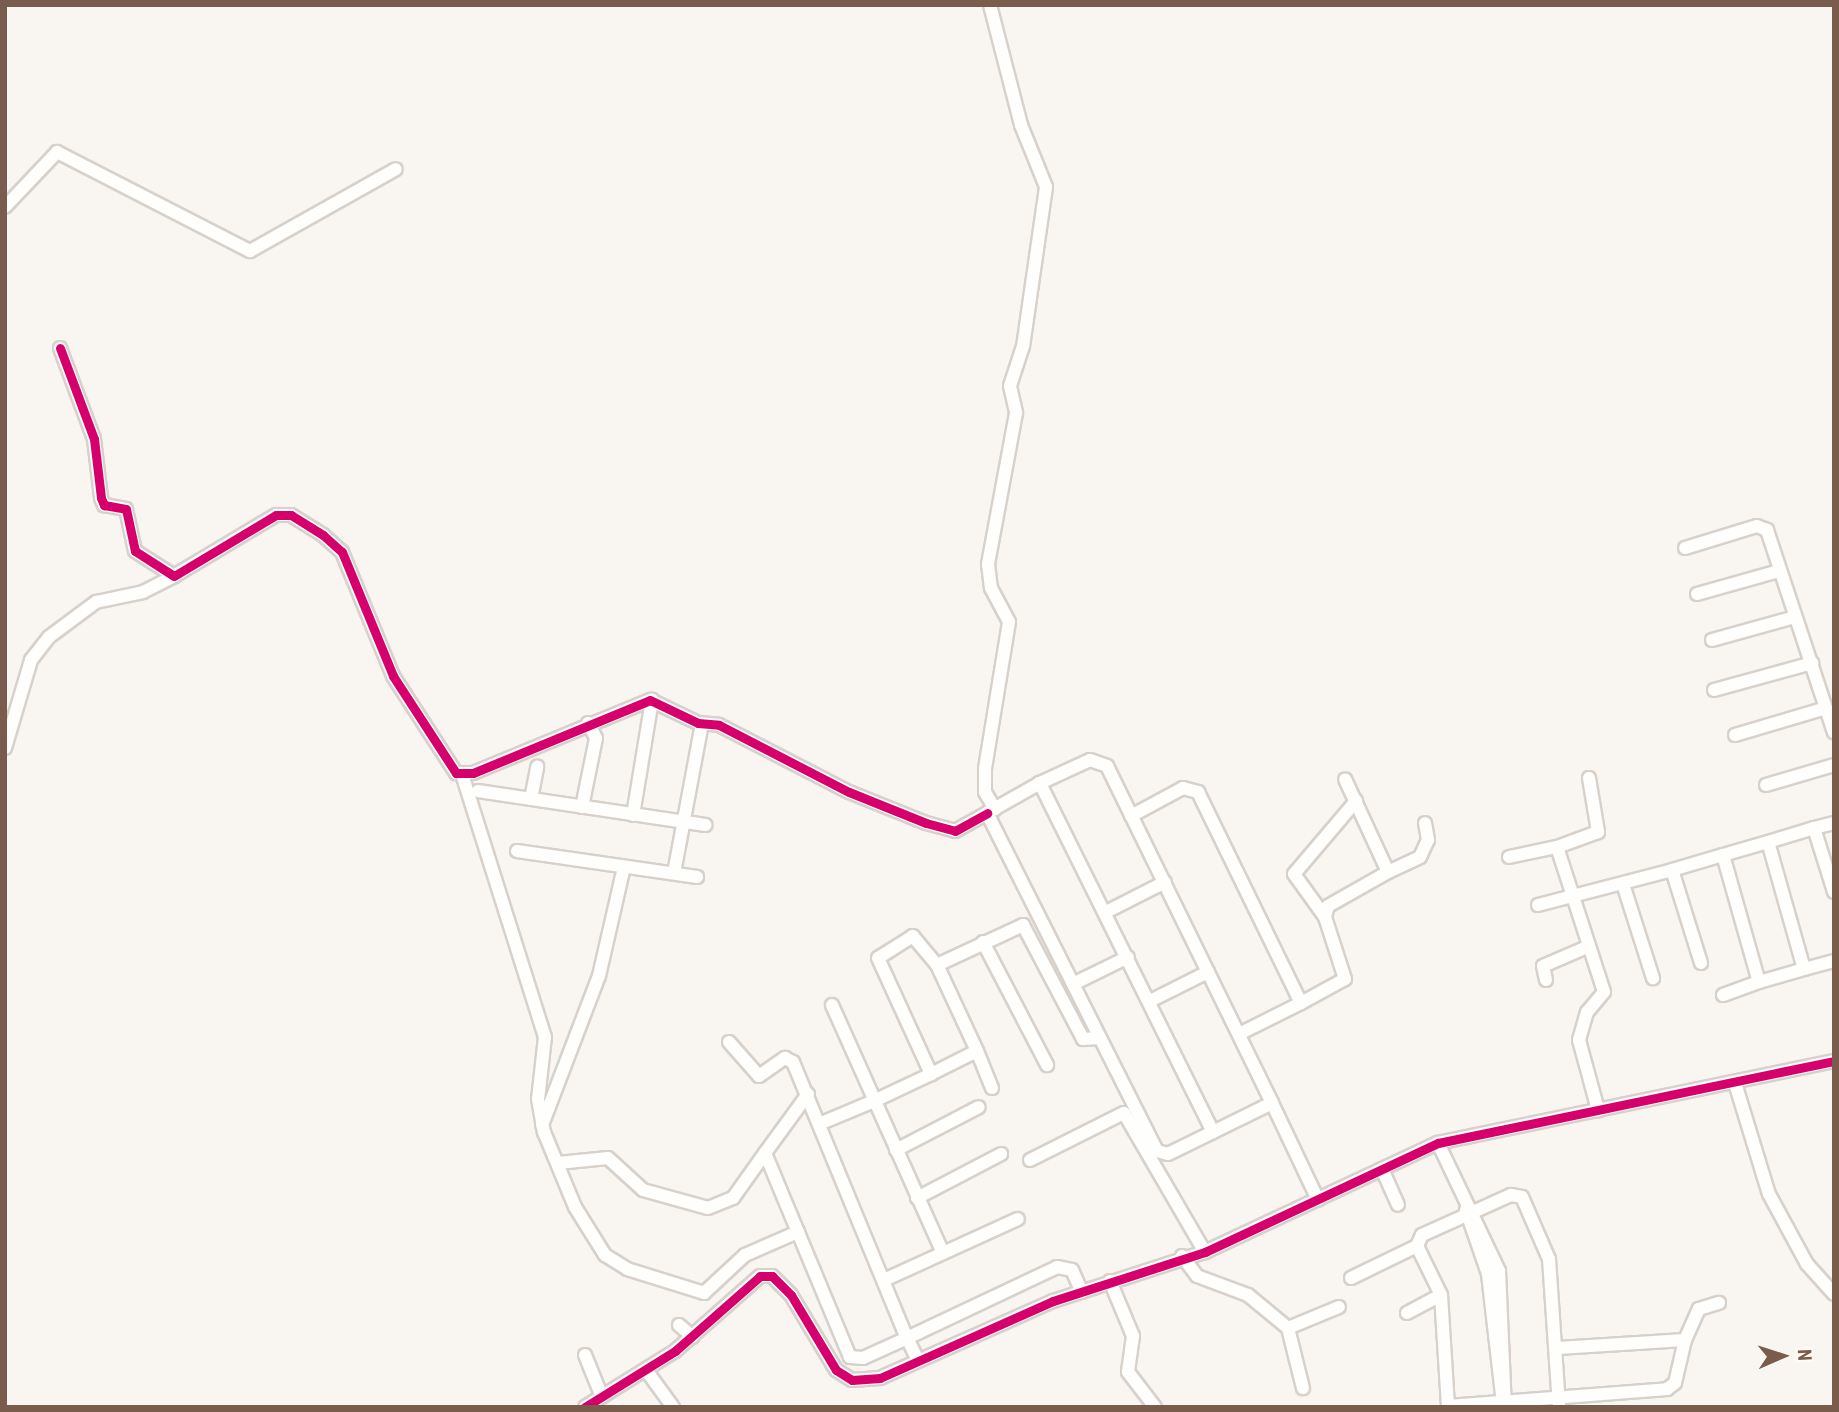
<!DOCTYPE html>
<style>
body{margin:0}
#map{position:relative;width:1839px;height:1412px;overflow:hidden;background:#f9f5f0;font-family:"Roboto Condensed",sans-serif}
div>[style]{position:absolute}
.roads{filter:drop-shadow(2px 0 #d7d1cb) drop-shadow(-2px 0 #d7d1cb) drop-shadow(0 2px #d7d1cb) drop-shadow(0 -2px #d7d1cb)}
.minor>*{height:12px;margin:-6px;padding:0 6px;transform-origin:6px;border-radius:6px;background:#fefefd}
.cycleway>*{height:9px;margin:-4.5px;padding:0 4.5px;transform-origin:4.5px;border-radius:4.5px;background:#d6006c}
span{translate:-50% -50%;white-space:nowrap;text-align:center;line-height:1.15;-webkit-text-stroke:7px #fffaf3;paint-order:stroke}
.frame{position:absolute;inset:0;border:7px solid #7a5c4d;pointer-events:none}
.north{position:absolute;left:1748px;top:1321px;width:70px;height:70px;-webkit-text-stroke:5px #fffaf3;paint-order:stroke;rotate:87deg;font-size:19px;font-weight:700;line-height:28px;text-align:center;color:#7a5c4d}
.north::after{content:'';display:block;margin:auto;width:24px;height:32px;background:#7a5c4d;clip-path:polygon(50% 0,100% 100%,50% 72%,0 100%)}
</style>
<div id="map">
<div class="roads">
<div class="minor">
<div style="left:990px;top:5px;width:124px;rotate:75.5deg"></div>
<div style="left:1021px;top:125px;width:67px;rotate:68deg"></div>
<div style="left:1046px;top:187px;width:161px;rotate:98.2deg"></div>
<div style="left:1023px;top:346px;width:42px;rotate:108deg"></div>
<div style="left:1010px;top:386px;width:28px;rotate:77deg"></div>
<div style="left:1016px;top:413px;width:154px;rotate:100.5deg"></div>
<div style="left:988px;top:564px;width:24px;rotate:83deg"></div>
<div style="left:991px;top:588px;width:38px;rotate:62deg"></div>
<div style="left:1009px;top:622px;width:149px;rotate:99.3deg"></div>
<div style="left:985px;top:769px;width:23px;rotate:90deg"></div>
<div style="left:985px;top:792px;width:20px;rotate:60deg"></div>
<div style="left:5px;top:207px;width:76px;rotate:-46.6deg"></div>
<div style="left:57px;top:152px;width:217px;rotate:27.2deg"></div>
<div style="left:250px;top:251px;width:167px;rotate:-29.3deg"></div>
<div style="left:60px;top:348px;width:97px;rotate:69.5deg"></div>
<div style="left:94px;top:439px;width:59px;rotate:83.2deg"></div>
<div style="left:101px;top:498px;width:8px;rotate:67deg"></div>
<div style="left:104px;top:505px;width:22px;rotate:10deg"></div>
<div style="left:126px;top:509px;width:43px;rotate:77.9deg"></div>
<div style="left:135px;top:551px;width:46px;rotate:32.7deg"></div>
<div style="left:174px;top:576px;width:119px;rotate:-30.9deg"></div>
<div style="left:276px;top:515px;width:15px"></div>
<div style="left:291px;top:515px;width:38px;rotate:32deg"></div>
<div style="left:323px;top:535px;width:25px;rotate:42deg"></div>
<div style="left:342px;top:552px;width:134px;rotate:67.6deg"></div>
<div style="left:393px;top:676px;width:116px;rotate:57deg"></div>
<div style="left:456px;top:773px;width:17px"></div>
<div style="left:473px;top:773px;width:191px;rotate:-22.4deg"></div>
<div style="left:650px;top:700px;width:53px;rotate:25.6deg"></div>
<div style="left:698px;top:723px;width:21px;rotate:5deg"></div>
<div style="left:719px;top:725px;width:146px;rotate:27.3deg"></div>
<div style="left:849px;top:792px;width:83px;rotate:21.9deg"></div>
<div style="left:926px;top:823px;width:30px;rotate:15deg"></div>
<div style="left:955px;top:831px;width:37px;rotate:-29deg"></div>
<div style="left:1685px;top:548px;width:75px;rotate:-17deg"></div>
<div style="left:1757px;top:526px;width:11px;rotate:22deg"></div>
<div style="left:1767px;top:530px;width:213px;rotate:71.7deg"></div>
<div style="left:1697px;top:594px;width:85px;rotate:-15.7deg"></div>
<div style="left:1712px;top:640px;width:86px;rotate:-15.5deg"></div>
<div style="left:1714px;top:690px;width:102px;rotate:-15.4deg"></div>
<div style="left:1735px;top:735px;width:95px;rotate:-16.5deg"></div>
<div style="left:5px;top:748px;width:92px;rotate:-73.5deg"></div>
<div style="left:31px;top:660px;width:29px;rotate:-52deg"></div>
<div style="left:49px;top:637px;width:59px;rotate:-36.7deg"></div>
<div style="left:96px;top:602px;width:48px;rotate:-12deg"></div>
<div style="left:143px;top:592px;width:35px;rotate:-27deg"></div>
<div style="left:462px;top:774px;width:276px;rotate:72.5deg"></div>
<div style="left:545px;top:1037px;width:62px;rotate:96.4deg"></div>
<div style="left:538px;top:1099px;width:34px;rotate:80deg"></div>
<div style="left:544px;top:1132px;width:81px;rotate:67.5deg"></div>
<div style="left:575px;top:1207px;width:57px;rotate:58deg"></div>
<div style="left:605px;top:1255px;width:26px;rotate:32deg"></div>
<div style="left:627px;top:1269px;width:81px;rotate:17.3deg"></div>
<div style="left:704px;top:1293px;width:56px;rotate:-42.8deg"></div>
<div style="left:745px;top:1255px;width:58px;rotate:-23.5deg"></div>
<div style="left:1589px;top:778px;width:55px;rotate:80.5deg"></div>
<div style="left:1598px;top:832px;width:44px;rotate:159.9deg"></div>
<div style="left:1557px;top:847px;width:152px;rotate:72deg"></div>
<div style="left:1604px;top:992px;width:26px;rotate:130deg"></div>
<div style="left:1587px;top:1012px;width:29px;rotate:106deg"></div>
<div style="left:1579px;top:1040px;width:73px;rotate:74.8deg"></div>
<div style="left:1040px;top:783px;width:61px;rotate:150.5deg"></div>
<div style="left:987px;top:813px;width:378px;rotate:63.3deg"></div>
<div style="left:1157px;top:1151px;width:11px;rotate:15deg"></div>
<div style="left:1168px;top:1154px;width:50px;rotate:-26.1deg"></div>
<div style="left:1766px;top:785px;width:71px;rotate:-16.4deg"></div>
<div style="left:478px;top:791px;width:230px;rotate:8.5deg"></div>
<div style="left:531px;top:799px;width:33px;rotate:-79deg"></div>
<div style="left:582px;top:807px;width:70px;rotate:-78.5deg"></div>
<div style="left:596px;top:738px;width:17px;rotate:-118deg"></div>
<div style="left:633px;top:815px;width:117px;rotate:-80.6deg"></div>
<div style="left:1131px;top:816px;width:59px;rotate:-28.3deg"></div>
<div style="left:1183px;top:788px;width:16px;rotate:15deg"></div>
<div style="left:1198px;top:792px;width:235px;rotate:64deg"></div>
<div style="left:1301px;top:1003px;width:50px;rotate:-28.6deg"></div>
<div style="left:1345px;top:979px;width:65px;rotate:-107.9deg"></div>
<div style="left:1325px;top:917px;width:11px;rotate:-75deg"></div>
<div style="left:1328px;top:906px;width:69px;rotate:-29.5deg"></div>
<div style="left:1388px;top:872px;width:102px;rotate:-114.8deg"></div>
<div style="left:1814px;top:828px;width:21px;rotate:-14deg"></div>
<div style="left:1768px;top:842px;width:48px;rotate:-16.9deg"></div>
<div style="left:1814px;top:828px;width:67px;rotate:72.6deg"></div>
<div style="left:517px;top:851px;width:182px;rotate:8.2deg"></div>
<div style="left:1509px;top:857px;width:49px;rotate:-11.8deg"></div>
<div style="left:1388px;top:872px;width:35px;rotate:-25deg"></div>
<div style="left:1420px;top:857px;width:19px;rotate:-65deg"></div>
<div style="left:1428px;top:840px;width:17px;rotate:-100deg"></div>
<div style="left:674px;top:873px;width:152px;rotate:-79.4deg"></div>
<div style="left:1623px;top:884px;width:99px;rotate:72.3deg"></div>
<div style="left:1538px;top:905px;width:138px;rotate:-14.6deg"></div>
<div style="left:1106px;top:912px;width:66px;rotate:-27deg"></div>
<div style="left:1325px;top:917px;width:53px;rotate:-125.8deg"></div>
<div style="left:1294px;top:874px;width:96px;rotate:-49.7deg"></div>
<div style="left:983px;top:942px;width:139px;rotate:62.5deg"></div>
<div style="left:1701px;top:963px;width:97px;rotate:-107.3deg"></div>
<div style="left:1672px;top:870px;width:53px;rotate:-16.4deg"></div>
<div style="left:937px;top:965px;width:95px;rotate:-24.9deg"></div>
<div style="left:1023px;top:925px;width:129px;rotate:62.2deg"></div>
<div style="left:1083px;top:1039px;width:17px;rotate:-3deg"></div>
<div style="left:1804px;top:969px;width:132px;rotate:-105.8deg"></div>
<div style="left:1768px;top:842px;width:47px;rotate:163.9deg"></div>
<div style="left:1723px;top:855px;width:132px;rotate:74.2deg"></div>
<div style="left:1759px;top:982px;width:47px;rotate:-16.1deg"></div>
<div style="left:1804px;top:969px;width:31px;rotate:-15deg"></div>
<div style="left:1546px;top:980px;width:14px;rotate:-102deg"></div>
<div style="left:1543px;top:966px;width:48px;rotate:-23.4deg"></div>
<div style="left:1073px;top:984px;width:61px;rotate:-26.1deg"></div>
<div style="left:1723px;top:995px;width:38px;rotate:-20deg"></div>
<div style="left:1150px;top:1001px;width:65px;rotate:-26.6deg"></div>
<div style="left:832px;top:1005px;width:269px;rotate:65.9deg"></div>
<div style="left:1239px;top:1034px;width:69px;rotate:-26.6deg"></div>
<div style="left:729px;top:1042px;width:45px;rotate:48.6deg"></div>
<div style="left:759px;top:1076px;width:32px;rotate:-35deg"></div>
<div style="left:785px;top:1058px;width:9px;rotate:27deg"></div>
<div style="left:793px;top:1062px;width:299px;rotate:67.6deg"></div>
<div style="left:907px;top:1338px;width:166px;rotate:-25.3deg"></div>
<div style="left:1057px;top:1267px;width:15px;rotate:11deg"></div>
<div style="left:1072px;top:1270px;width:24px;rotate:66deg"></div>
<div style="left:977px;top:1051px;width:40px;rotate:68deg"></div>
<div style="left:1735px;top:1083px;width:116px;rotate:73deg"></div>
<div style="left:1769px;top:1194px;width:80px;rotate:61.5deg"></div>
<div style="left:1807px;top:1264px;width:40px;rotate:48deg"></div>
<div style="left:808px;top:1094px;width:73px;rotate:126.1deg"></div>
<div style="left:765px;top:1153px;width:221px;rotate:67.4deg"></div>
<div style="left:850px;top:1357px;width:13px;rotate:4deg"></div>
<div style="left:863px;top:1358px;width:48px;rotate:-24.4deg"></div>
<div style="left:907px;top:1338px;width:25px;rotate:64deg"></div>
<div style="left:1272px;top:1103px;width:66px;rotate:153.8deg"></div>
<div style="left:1213px;top:1132px;width:390px;rotate:-116.4deg"></div>
<div style="left:1040px;top:783px;width:55px;rotate:-24.7deg"></div>
<div style="left:1090px;top:760px;width:18px;rotate:19deg"></div>
<div style="left:1107px;top:766px;width:375px;rotate:63.9deg"></div>
<div style="left:1272px;top:1103px;width:107px;rotate:64.6deg"></div>
<div style="left:819px;top:1124px;width:60px;rotate:-22.7deg"></div>
<div style="left:874px;top:1101px;width:63px;rotate:-25.3deg"></div>
<div style="left:931px;top:1074px;width:51px;rotate:-26.6deg"></div>
<div style="left:977px;top:1051px;width:95px;rotate:-114.9deg"></div>
<div style="left:937px;top:965px;width:38px;rotate:-130deg"></div>
<div style="left:913px;top:936px;width:41px;rotate:147.8deg"></div>
<div style="left:878px;top:958px;width:128px;rotate:65.4deg"></div>
<div style="left:542px;top:1125px;width:160px;rotate:-69.1deg"></div>
<div style="left:599px;top:976px;width:112px;rotate:-77.1deg"></div>
<div style="left:1438px;top:1143px;width:142px;rotate:64.5deg"></div>
<div style="left:1499px;top:1271px;width:136px;rotate:87.5deg"></div>
<div style="left:896px;top:1150px;width:93px;rotate:-27.4deg"></div>
<div style="left:1030px;top:1160px;width:105px;rotate:-26.6deg"></div>
<div style="left:1124px;top:1113px;width:161px;rotate:59.8deg"></div>
<div style="left:558px;top:1163px;width:50px;rotate:-5.7deg"></div>
<div style="left:608px;top:1158px;width:47px;rotate:42.4deg"></div>
<div style="left:643px;top:1190px;width:67px;rotate:15.5deg"></div>
<div style="left:708px;top:1208px;width:27px;rotate:-22deg"></div>
<div style="left:733px;top:1198px;width:55px;rotate:-54.6deg"></div>
<div style="left:1382px;top:1169px;width:39px;rotate:66deg"></div>
<div style="left:917px;top:1198px;width:95px;rotate:-27.6deg"></div>
<div style="left:1466px;top:1210px;width:68px;rotate:71deg"></div>
<div style="left:1488px;top:1274px;width:131px;rotate:83.4deg"></div>
<div style="left:1417px;top:1246px;width:12px;rotate:-66deg"></div>
<div style="left:1422px;top:1235px;width:98px;rotate:-24.2deg"></div>
<div style="left:1511px;top:1195px;width:11px;rotate:10deg"></div>
<div style="left:1522px;top:1197px;width:68px;rotate:66.5deg"></div>
<div style="left:1549px;top:1259px;width:148px;rotate:86.1deg"></div>
<div style="left:1182px;top:1256px;width:25px;rotate:53deg"></div>
<div style="left:1197px;top:1276px;width:54px;rotate:20.4deg"></div>
<div style="left:1248px;top:1295px;width:52px;rotate:39.5deg"></div>
<div style="left:1288px;top:1328px;width:55px;rotate:-22.4deg"></div>
<div style="left:1351px;top:1278px;width:73px;rotate:-25.9deg"></div>
<div style="left:1417px;top:1246px;width:55px;rotate:63.9deg"></div>
<div style="left:1441px;top:1295px;width:112px;rotate:86.4deg"></div>
<div style="left:884px;top:1280px;width:147px;rotate:-24.5deg"></div>
<div style="left:1110px;top:1281px;width:60px;rotate:67.3deg"></div>
<div style="left:1133px;top:1336px;width:36px;rotate:98deg"></div>
<div style="left:1128px;top:1372px;width:44px;rotate:52.4deg"></div>
<div style="left:1407px;top:1313px;width:38px;rotate:-28deg"></div>
<div style="left:679px;top:1325px;width:18px;rotate:41deg"></div>
<div style="left:1288px;top:1328px;width:62px;rotate:76deg"></div>
<div style="left:1558px;top:1348px;width:127px;rotate:-3.6deg"></div>
<div style="left:1685px;top:1340px;width:34px;rotate:-66deg"></div>
<div style="left:1699px;top:1309px;width:21px;rotate:-17deg"></div>
<div style="left:585px;top:1355px;width:45px;rotate:68deg"></div>
<div style="left:646px;top:1370px;width:46px;rotate:53.9deg"></div>
<div style="left:1448px;top:1406px;width:220px;rotate:-4.4deg"></div>
<div style="left:1667px;top:1389px;width:10px;rotate:-37deg"></div>
<div style="left:1675px;top:1383px;width:44px;rotate:-76.9deg"></div>
<div style="left:585px;top:1407px;width:106px;rotate:-31.9deg"></div>
<div style="left:675px;top:1351px;width:113px;rotate:-41.4deg"></div>
<div style="left:760px;top:1276px;width:12px"></div>
<div style="left:772px;top:1276px;width:27px;rotate:45deg"></div>
<div style="left:791px;top:1295px;width:87px;rotate:59deg"></div>
<div style="left:836px;top:1370px;width:19px;rotate:32deg"></div>
<div style="left:852px;top:1380px;width:28px;rotate:-4deg"></div>
<div style="left:880px;top:1378px;width:189px;rotate:-24deg"></div>
<div style="left:1053px;top:1301px;width:160px;rotate:-17.9deg"></div>
<div style="left:1205px;top:1252px;width:257px;rotate:-25.1deg"></div>
<div style="left:1438px;top:1143px;width:404px;rotate:-11.7deg"></div>
</div>
</div>
<div class="cycleway">
<div style="left:60px;top:348px;width:97px;rotate:69.5deg"></div>
<div style="left:94px;top:439px;width:59px;rotate:83.2deg"></div>
<div style="left:101px;top:498px;width:8px;rotate:67deg"></div>
<div style="left:104px;top:505px;width:22px;rotate:10deg"></div>
<div style="left:126px;top:509px;width:43px;rotate:77.9deg"></div>
<div style="left:135px;top:551px;width:46px;rotate:32.7deg"></div>
<div style="left:174px;top:576px;width:119px;rotate:-30.9deg"></div>
<div style="left:276px;top:515px;width:15px"></div>
<div style="left:291px;top:515px;width:38px;rotate:32deg"></div>
<div style="left:323px;top:535px;width:25px;rotate:42deg"></div>
<div style="left:342px;top:552px;width:134px;rotate:67.6deg"></div>
<div style="left:393px;top:676px;width:116px;rotate:57deg"></div>
<div style="left:456px;top:773px;width:17px"></div>
<div style="left:473px;top:773px;width:191px;rotate:-22.4deg"></div>
<div style="left:650px;top:700px;width:53px;rotate:25.6deg"></div>
<div style="left:698px;top:723px;width:21px;rotate:5deg"></div>
<div style="left:719px;top:725px;width:146px;rotate:27.3deg"></div>
<div style="left:849px;top:792px;width:83px;rotate:21.9deg"></div>
<div style="left:926px;top:823px;width:30px;rotate:15deg"></div>
<div style="left:955px;top:831px;width:37px;rotate:-29deg"></div>
<div style="left:585px;top:1407px;width:106px;rotate:-31.9deg"></div>
<div style="left:675px;top:1351px;width:113px;rotate:-41.4deg"></div>
<div style="left:760px;top:1276px;width:12px"></div>
<div style="left:772px;top:1276px;width:27px;rotate:45deg"></div>
<div style="left:791px;top:1295px;width:87px;rotate:59deg"></div>
<div style="left:836px;top:1370px;width:19px;rotate:32deg"></div>
<div style="left:852px;top:1380px;width:28px;rotate:-4deg"></div>
<div style="left:880px;top:1378px;width:189px;rotate:-24deg"></div>
<div style="left:1053px;top:1301px;width:160px;rotate:-17.9deg"></div>
<div style="left:1205px;top:1252px;width:257px;rotate:-25.1deg"></div>
<div style="left:1438px;top:1143px;width:404px;rotate:-11.7deg"></div>
</div>
<div class="frame"></div>
<div class="north">N</div>
</div>
